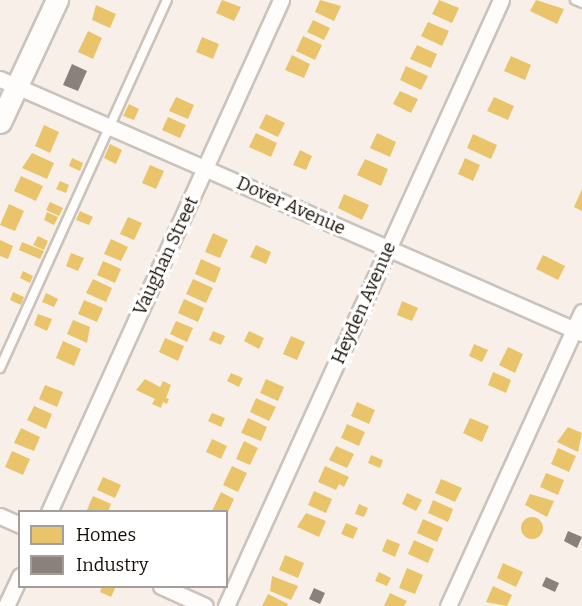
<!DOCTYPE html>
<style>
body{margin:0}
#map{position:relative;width:582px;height:606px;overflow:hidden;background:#f8f0e8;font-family:Bitter,serif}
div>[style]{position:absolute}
.homes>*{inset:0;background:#e9c46a}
.round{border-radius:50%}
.industry>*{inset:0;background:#8a817c}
.roads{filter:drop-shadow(2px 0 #cbc3bb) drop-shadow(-2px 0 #cbc3bb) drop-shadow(0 2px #cbc3bb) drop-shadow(0 -2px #cbc3bb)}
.lane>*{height:8px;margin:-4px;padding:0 4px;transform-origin:4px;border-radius:4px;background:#fefdfc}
.street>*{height:15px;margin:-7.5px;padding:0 7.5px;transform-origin:7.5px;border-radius:7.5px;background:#fefdfc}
.secondary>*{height:21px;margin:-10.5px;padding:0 10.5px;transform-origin:10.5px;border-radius:10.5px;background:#fefdfc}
span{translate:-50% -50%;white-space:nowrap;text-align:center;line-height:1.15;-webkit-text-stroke:6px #fff;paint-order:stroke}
.street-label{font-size:18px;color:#140d05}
.legend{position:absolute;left:18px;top:510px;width:210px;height:78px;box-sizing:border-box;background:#fff;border:2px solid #a19e9b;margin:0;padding:8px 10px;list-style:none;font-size:18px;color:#140d05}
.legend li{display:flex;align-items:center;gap:12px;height:30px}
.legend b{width:30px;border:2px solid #a19e9b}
</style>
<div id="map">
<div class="homes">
<div style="clip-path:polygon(222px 0,241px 7px,234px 21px,216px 13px)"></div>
<div style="clip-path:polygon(320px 0,341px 6px,334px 21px,315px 12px)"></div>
<div style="clip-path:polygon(439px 0,459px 8px,452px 23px,432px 14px)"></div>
<div style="clip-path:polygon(536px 0,564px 9px,557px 24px,530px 11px)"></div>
<div style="clip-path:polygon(96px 5px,116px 14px,110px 28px,92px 20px)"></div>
<div style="clip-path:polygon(313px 20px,330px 28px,324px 40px,307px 32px)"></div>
<div style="clip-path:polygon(428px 22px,449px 31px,442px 46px,421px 36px)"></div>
<div style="clip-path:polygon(88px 31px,102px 38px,93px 59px,78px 52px)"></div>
<div style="clip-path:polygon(303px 36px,322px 45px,315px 60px,296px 51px)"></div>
<div style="clip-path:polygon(202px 37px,219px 44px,213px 59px,196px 52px)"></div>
<div style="clip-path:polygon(417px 45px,437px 54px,431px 68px,410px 59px)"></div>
<div style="clip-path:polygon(292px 55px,310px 64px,304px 78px,285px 70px)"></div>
<div style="clip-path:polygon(511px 56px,531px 65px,525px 80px,504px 71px)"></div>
<div style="clip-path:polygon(406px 66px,428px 76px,421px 90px,400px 80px)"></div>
<div style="clip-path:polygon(400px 91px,418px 99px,411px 113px,393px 104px)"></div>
<div style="clip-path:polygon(176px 97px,194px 105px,188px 119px,169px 111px)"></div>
<div style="clip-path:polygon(494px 97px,514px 106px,508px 120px,487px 111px)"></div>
<div style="clip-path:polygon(129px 104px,139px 109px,134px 120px,123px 116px)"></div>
<div style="clip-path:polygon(266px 114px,285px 123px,278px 137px,259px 128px)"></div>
<div style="clip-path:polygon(168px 117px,186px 125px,180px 138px,162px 130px)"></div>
<div style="clip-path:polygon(44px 125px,59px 132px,50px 153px,35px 146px)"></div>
<div style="clip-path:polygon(256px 133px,277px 143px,271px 157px,249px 147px)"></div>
<div style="clip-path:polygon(377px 133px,396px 142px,390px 157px,370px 148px)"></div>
<div style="clip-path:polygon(473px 134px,497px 145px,491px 159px,467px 148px)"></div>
<div style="clip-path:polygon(110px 144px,122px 150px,116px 164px,104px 158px)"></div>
<div style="clip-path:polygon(300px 150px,312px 156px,306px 170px,293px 165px)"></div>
<div style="clip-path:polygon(32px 153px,54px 163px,47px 179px,22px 168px)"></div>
<div style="clip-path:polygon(72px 158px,83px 163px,80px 171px,69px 166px)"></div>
<div style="clip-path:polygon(465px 158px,480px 165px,473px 181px,458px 174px)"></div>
<div style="clip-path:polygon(365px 159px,388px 169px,381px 186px,357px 175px)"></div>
<div style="clip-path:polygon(150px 165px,164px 171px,156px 189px,142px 183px)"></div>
<div style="clip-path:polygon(21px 176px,43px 186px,36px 201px,14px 191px)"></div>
<div style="clip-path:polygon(60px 181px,69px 185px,66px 193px,56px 189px)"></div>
<div style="clip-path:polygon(582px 189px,582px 211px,574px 207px)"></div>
<div style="clip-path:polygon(344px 194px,369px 205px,362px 220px,338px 208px)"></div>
<div style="clip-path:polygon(50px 202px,63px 208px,59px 216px,46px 210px)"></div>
<div style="clip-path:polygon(9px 204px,24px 211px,15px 231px,0 225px)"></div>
<div style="clip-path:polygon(80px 211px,93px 217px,89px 225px,76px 220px)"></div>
<div style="clip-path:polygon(47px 212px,58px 217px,54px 225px,44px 220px)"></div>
<div style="clip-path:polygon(128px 217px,142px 223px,134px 240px,120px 234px)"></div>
<div style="clip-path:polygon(213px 233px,228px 240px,220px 258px,205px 252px)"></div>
<div style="clip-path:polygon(38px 236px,48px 241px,44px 250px,33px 245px)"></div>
<div style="clip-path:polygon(111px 239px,128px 247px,121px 261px,104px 254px)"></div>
<div style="clip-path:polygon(0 240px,13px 246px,8px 259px,0 256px)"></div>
<div style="clip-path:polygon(22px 242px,44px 251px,40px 259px,19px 250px)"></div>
<div style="clip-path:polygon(256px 245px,271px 252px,266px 264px,250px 257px)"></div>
<div style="clip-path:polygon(71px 253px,84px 258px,78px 271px,66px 266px)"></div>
<div style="clip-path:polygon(543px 255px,565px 266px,558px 280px,536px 269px)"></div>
<div style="clip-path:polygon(201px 259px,221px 268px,215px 283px,195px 274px)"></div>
<div style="clip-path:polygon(103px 261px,121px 269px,115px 283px,97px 275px)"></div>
<div style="clip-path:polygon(23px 271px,33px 276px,30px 283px,20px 278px)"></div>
<div style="clip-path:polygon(93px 279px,112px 288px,106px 302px,86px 293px)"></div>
<div style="clip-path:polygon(193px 279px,213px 288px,206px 303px,186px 294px)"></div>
<div style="clip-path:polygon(13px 292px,24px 297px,21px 305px,10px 300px)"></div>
<div style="clip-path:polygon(46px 293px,58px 299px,54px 307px,42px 302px)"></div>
<div style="clip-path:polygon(184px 299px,204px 308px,198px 322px,178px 313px)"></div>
<div style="clip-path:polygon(84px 300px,103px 308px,97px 322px,78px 314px)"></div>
<div style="clip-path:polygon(402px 301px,418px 308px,412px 321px,397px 315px)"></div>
<div style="clip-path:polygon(38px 314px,52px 319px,47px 331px,34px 325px)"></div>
<div style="clip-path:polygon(73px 320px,90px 327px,87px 343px,67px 334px)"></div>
<div style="clip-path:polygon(176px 321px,193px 328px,187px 342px,170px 334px)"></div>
<div style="clip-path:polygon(213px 331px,225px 336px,221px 345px,209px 340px)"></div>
<div style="clip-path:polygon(249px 331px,264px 338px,259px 349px,244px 341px)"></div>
<div style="clip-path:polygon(291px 336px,305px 342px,297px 360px,283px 354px)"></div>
<div style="clip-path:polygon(165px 338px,184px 346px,178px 361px,159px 352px)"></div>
<div style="clip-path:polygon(63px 341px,81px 349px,74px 366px,56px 358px)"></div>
<div style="clip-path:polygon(474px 344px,488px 350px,482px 362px,469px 356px)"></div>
<div style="clip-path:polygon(508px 347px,523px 354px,515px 373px,499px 365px)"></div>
<div style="clip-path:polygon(493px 372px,511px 380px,506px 393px,488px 385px)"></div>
<div style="clip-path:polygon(231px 373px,243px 378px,239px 387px,227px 381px)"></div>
<div style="clip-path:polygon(145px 379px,160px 387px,163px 381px,171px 385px,166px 398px,169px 399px,167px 404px,163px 402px,161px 408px,152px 404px,155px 399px,136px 390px)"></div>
<div style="clip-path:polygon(266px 379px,284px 387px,278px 401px,260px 393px)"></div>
<div style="clip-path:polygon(45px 385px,63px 392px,57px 407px,39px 399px)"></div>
<div style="clip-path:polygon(256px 398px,276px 407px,269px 421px,250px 412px)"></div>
<div style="clip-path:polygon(357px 402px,375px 410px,369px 424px,351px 416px)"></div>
<div style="clip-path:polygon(34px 406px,52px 414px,46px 429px,27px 420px)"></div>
<div style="clip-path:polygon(212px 413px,225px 418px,221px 427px,208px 421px)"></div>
<div style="clip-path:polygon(248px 418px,267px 427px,261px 441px,241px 433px)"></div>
<div style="clip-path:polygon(470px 418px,489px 426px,482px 442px,463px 433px)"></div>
<div style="clip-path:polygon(347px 424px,365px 432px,359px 446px,341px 438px)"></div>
<div style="clip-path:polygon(568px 427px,582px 433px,578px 452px,557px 442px)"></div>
<div style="clip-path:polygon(21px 428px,40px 437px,34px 451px,14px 443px)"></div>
<div style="clip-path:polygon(212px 439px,227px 446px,221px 459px,206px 452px)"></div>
<div style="clip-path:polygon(244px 441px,258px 448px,250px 465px,236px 459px)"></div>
<div style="clip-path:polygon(336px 446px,354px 454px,347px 468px,329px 460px)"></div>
<div style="clip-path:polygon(558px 448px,576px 456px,569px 472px,551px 464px)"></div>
<div style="clip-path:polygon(12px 451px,30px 459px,23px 475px,5px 467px)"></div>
<div style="clip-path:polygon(371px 455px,383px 460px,380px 468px,368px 463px)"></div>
<div style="clip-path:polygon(232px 466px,247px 473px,238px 492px,223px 485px)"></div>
<div style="clip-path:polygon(325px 466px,349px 477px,344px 487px,339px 484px,336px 490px,318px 482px)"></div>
<div style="clip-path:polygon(546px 473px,564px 480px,558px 495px,540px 487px)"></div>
<div style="clip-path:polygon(103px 477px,121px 485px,115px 498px,97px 490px)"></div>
<div style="clip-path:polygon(441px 479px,462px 488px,455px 502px,435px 493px)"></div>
<div style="clip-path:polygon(314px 491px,332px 499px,326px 513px,308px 505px)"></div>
<div style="clip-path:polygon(221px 492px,234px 499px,226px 516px,226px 512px,212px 511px)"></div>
<div style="clip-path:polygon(407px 493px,422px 500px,416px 511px,402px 504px)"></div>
<div style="clip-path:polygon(530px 494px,554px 501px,547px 517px,525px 505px)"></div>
<div style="clip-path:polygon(93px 496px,111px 504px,108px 512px,87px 510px)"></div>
<div style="clip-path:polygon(433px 500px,453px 509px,448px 522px,428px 513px)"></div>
<div style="clip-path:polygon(359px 504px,368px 508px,364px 517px,355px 514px)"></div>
<div style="clip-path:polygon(306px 513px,326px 521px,319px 537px,297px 527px)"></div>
<div class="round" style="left:521px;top:517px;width:22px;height:22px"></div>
<div style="clip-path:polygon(423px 519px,443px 528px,437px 542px,417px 533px)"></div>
<div style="clip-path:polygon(346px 523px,358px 528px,353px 539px,341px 534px)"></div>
<div style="clip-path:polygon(387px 539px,400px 544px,395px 557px,382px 551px)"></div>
<div style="clip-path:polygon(414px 540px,434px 549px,428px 563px,408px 554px)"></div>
<div style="clip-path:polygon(285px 555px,304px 563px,298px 578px,279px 570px)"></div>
<div style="clip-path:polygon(503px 563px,523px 572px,516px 587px,497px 578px)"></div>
<div style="clip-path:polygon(407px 568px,423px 575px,415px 594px,399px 588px)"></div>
<div style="clip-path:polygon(379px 572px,391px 578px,387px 586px,375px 581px)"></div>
<div style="clip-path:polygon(272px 576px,298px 586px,291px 600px,270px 591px)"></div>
<div style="clip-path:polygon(102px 586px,116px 586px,111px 597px,100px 592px)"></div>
<div style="clip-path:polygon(493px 586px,512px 595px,507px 606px,486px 602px)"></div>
<div style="clip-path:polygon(390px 593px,407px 601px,404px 606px,384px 606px)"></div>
<div style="clip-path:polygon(268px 594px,288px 604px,287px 606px,262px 606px)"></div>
</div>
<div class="industry">
<div style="clip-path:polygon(72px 64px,87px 71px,78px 91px,63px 85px)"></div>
<div style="clip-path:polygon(568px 531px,582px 537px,577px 548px,564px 541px)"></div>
<div style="clip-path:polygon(546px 577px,559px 583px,555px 592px,542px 586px)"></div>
<div style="clip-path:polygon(314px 588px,325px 593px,320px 604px,309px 599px)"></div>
</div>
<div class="roads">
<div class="lane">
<div style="left:575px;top:0;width:8px;rotate:23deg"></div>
<div style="left:0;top:368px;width:404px;rotate:-65.6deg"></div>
</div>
<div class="street">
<div style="left:0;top:79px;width:635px;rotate:23.58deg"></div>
<div style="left:49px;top:512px;width:562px;rotate:-65.62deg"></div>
<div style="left:0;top:516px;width:22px;rotate:24deg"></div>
<div style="left:161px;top:586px;width:48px;rotate:24.4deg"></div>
<div style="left:6px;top:606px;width:33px;rotate:-65deg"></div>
<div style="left:226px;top:606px;width:665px;rotate:-65.59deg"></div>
<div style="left:448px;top:606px;width:323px;rotate:-65.5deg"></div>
</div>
<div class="secondary">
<div style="left:0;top:122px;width:135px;rotate:-65deg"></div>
</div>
</div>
<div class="street-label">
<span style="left:291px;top:206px;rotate:24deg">Dover Avenue</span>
<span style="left:166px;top:256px;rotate:-65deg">Vaughan Street</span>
<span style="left:364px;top:303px;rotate:-66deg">Heyden Avenue</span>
</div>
<ul class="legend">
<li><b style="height:16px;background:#e9c46a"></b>Homes</li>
<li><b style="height:16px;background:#8a817c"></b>Industry</li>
</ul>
</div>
